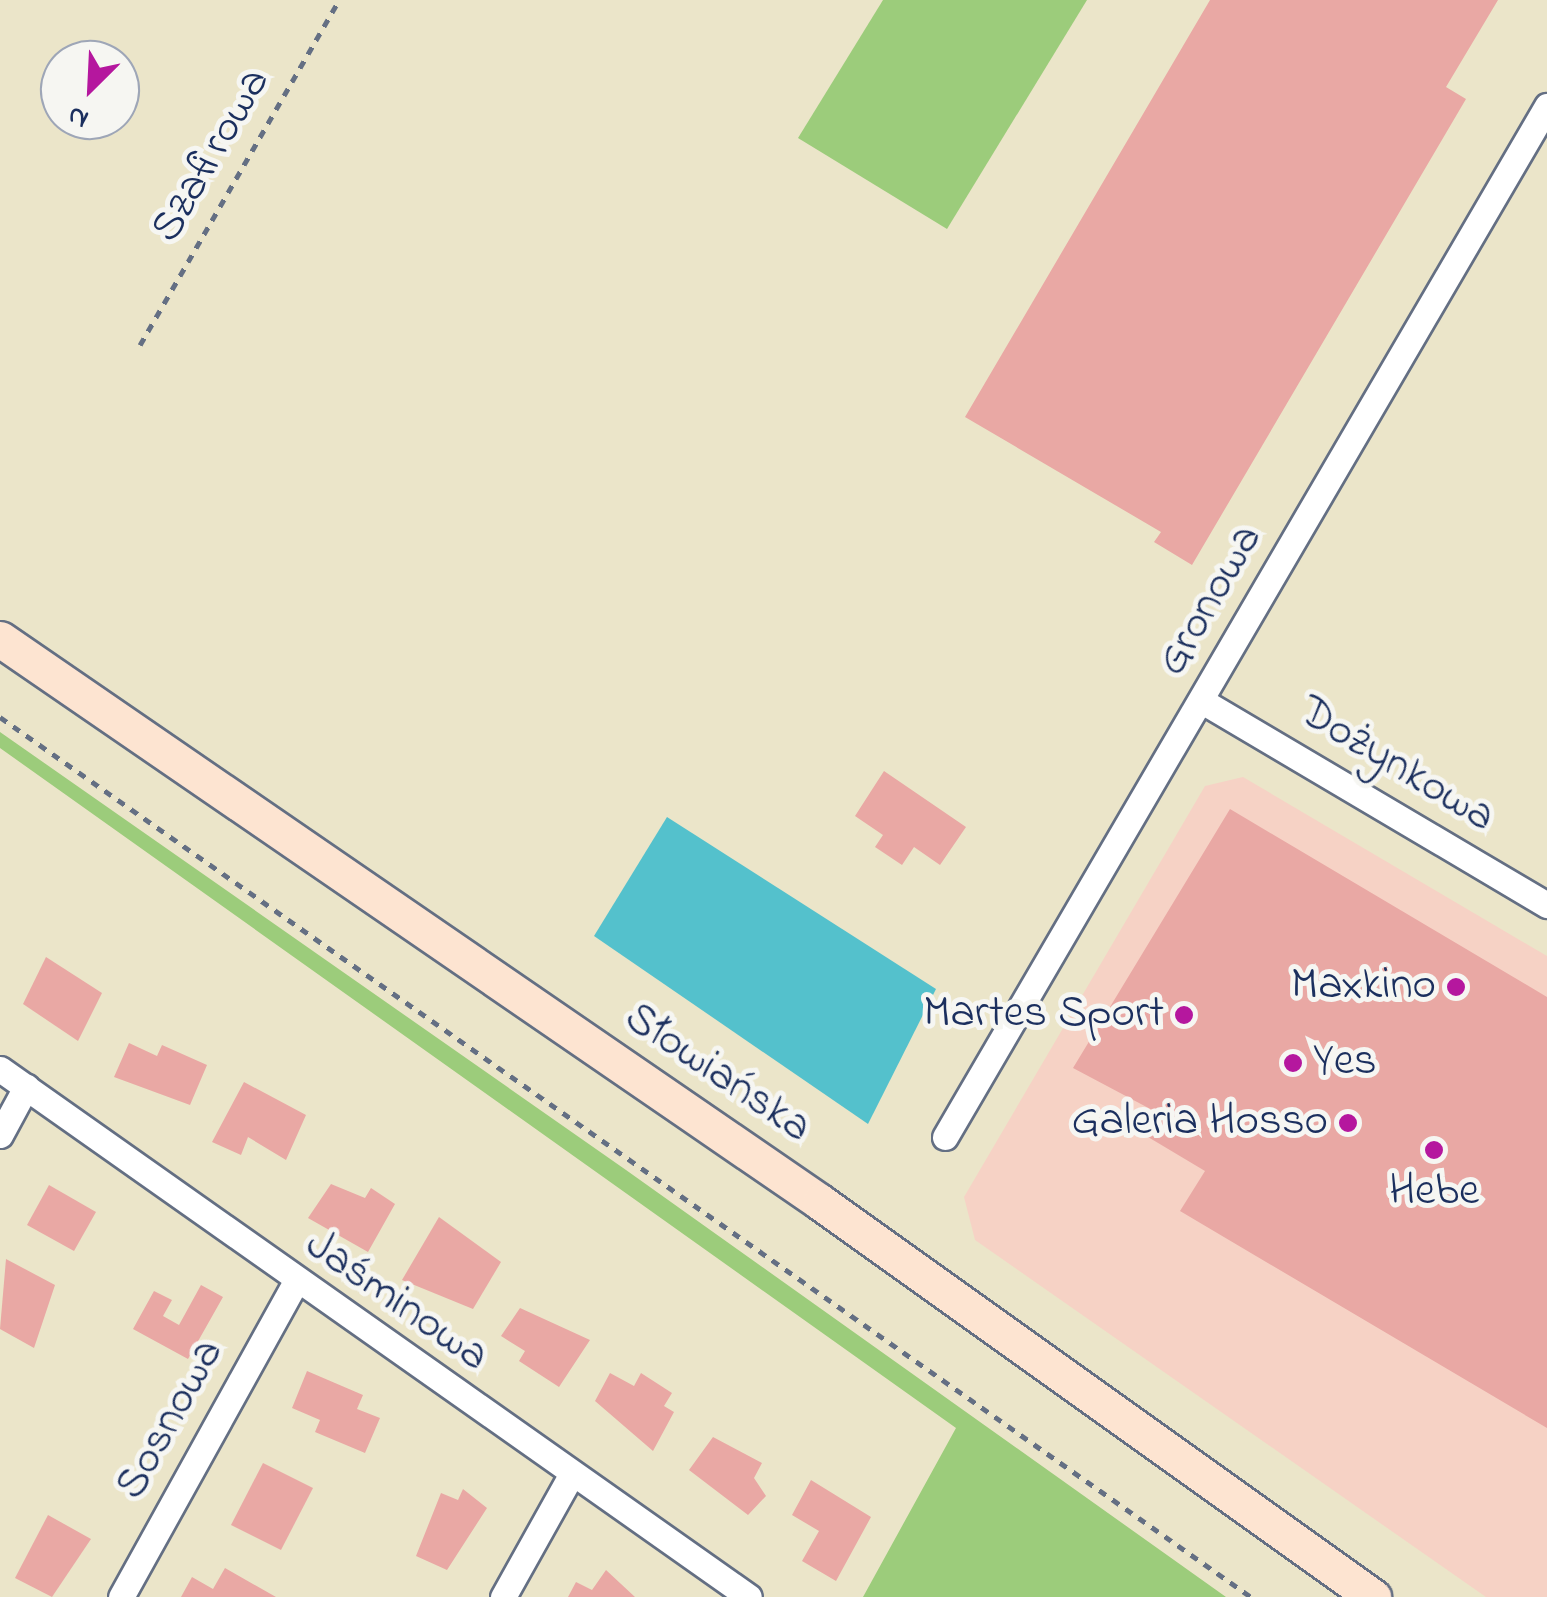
<!DOCTYPE html>
<meta charset="utf-8">
<style>
body{margin:0}
#map{position:relative;width:1547px;height:1597px;overflow:hidden;background:#ebe5c9;font-family:"Indie Flower",sans-serif}
div>[style]{position:absolute}
.built>*{inset:0;background:#f6d2c5}
.green>*{inset:0;background:#9ccc7b}
.water>*{inset:0;background:#54c1cc}
.building>*{inset:0;background:#e9a8a4}
.path>*{height:5px;margin-top:-2.5px;transform-origin:0;background:repeating-linear-gradient(90deg,#646f83 0 8px,transparent 0 16px)}
.roads{filter:drop-shadow(2px 0 #646f83) drop-shadow(-2px 0 #646f83) drop-shadow(0 2px #646f83) drop-shadow(0 -2px #646f83)}
.street>*{height:25px;margin:-12.5px;padding:0 12.5px;transform-origin:12.5px;border-radius:12.5px;background:#fff}
.secondary>*{height:35px;margin:-17.5px;padding:0 17.5px;transform-origin:17.5px;border-radius:17.5px;background:#fde4d1}
.dots>*{width:28px;height:28px;translate:-50% -50%;box-sizing:border-box;border:5px solid #f6f6f2;border-radius:50%}
span{translate:-50% -50%;white-space:nowrap;text-align:center;line-height:1.15;-webkit-text-stroke:10px #f6f6f2;paint-order:stroke}
.street-label{font-size:45px;color:#1b2f5e}
.poi-label{font-size:45px;color:#1b2f5e}
.right{translate:-100% -50%;text-align:right}
.left{translate:0 -50%;text-align:left}
.north{position:absolute;left:40px;top:40px;width:100px;height:100px;box-sizing:border-box;background:#f6f6f2;border:2px solid #9ea6b7;border-radius:50%;rotate:204deg;font-size:28px;font-weight:700;line-height:40px;text-align:center;color:#1b2f5e}
.north::after{content:'';display:block;margin:auto;width:35px;height:45px;background:#b5179e;clip-path:polygon(50% 0,100% 100%,50% 72%,0 100%)}
</style>
<div id="map">
<div class="built">
<div style="clip-path:polygon(1243px 777px,1547px 956px,1547px 1597px,1486px 1597px,975px 1240px,964px 1197px,1205px 786px)"></div>
</div>
<div class="green">
<div style="clip-path:polygon(883px 0,1087px 0,947px 229px,798px 138px)"></div>
<div style="clip-path:polygon(0 732px,626px 1170px,1226px 1597px,863px 1597px,956px 1428px,0 748px)"></div>
</div>
<div class="water">
<div style="clip-path:polygon(667px 817px,936px 989px,868px 1124px,594px 936px)"></div>
</div>
<div class="building">
<div style="clip-path:polygon(1210px 0,1498px 0,1446px 87px,1466px 99px,1192px 565px,1154px 542px,1161px 532px,965px 417px)"></div>
<div style="clip-path:polygon(884px 771px,966px 827px,940px 865px,914px 847px,902px 865px,875px 847px,883px 835px,855px 816px)"></div>
<div style="clip-path:polygon(1230px 809px,1547px 997px,1547px 1428px,1180px 1211px,1205px 1171px,1143px 1134px,1156px 1112px,1073px 1068px)"></div>
<div style="clip-path:polygon(46px 957px,102px 993px,78px 1041px,23px 1004px)"></div>
<div style="clip-path:polygon(129px 1043px,157px 1056px,162px 1045px,207px 1065px,190px 1105px,114px 1077px)"></div>
<div style="clip-path:polygon(244px 1082px,306px 1115px,286px 1160px,248px 1137px,241px 1155px,212px 1142px)"></div>
<div style="clip-path:polygon(331px 1184px,365px 1198px,371px 1188px,395px 1204px,368px 1252px,308px 1218px)"></div>
<div style="clip-path:polygon(49px 1185px,96px 1212px,74px 1251px,27px 1225px)"></div>
<div style="clip-path:polygon(439px 1217px,501px 1262px,473px 1309px,402px 1280px)"></div>
<div style="clip-path:polygon(6px 1259px,55px 1285px,34px 1348px,0 1329px)"></div>
<div style="clip-path:polygon(201px 1285px,223px 1297px,188px 1359px,133px 1329px,154px 1291px,172px 1300px,163px 1316px,179px 1325px)"></div>
<div style="clip-path:polygon(520px 1308px,590px 1340px,559px 1387px,519px 1361px,525px 1351px,501px 1336px)"></div>
<div style="clip-path:polygon(307px 1371px,363px 1395px,357px 1409px,380px 1418px,365px 1453px,315px 1432px,320px 1420px,292px 1408px)"></div>
<div style="clip-path:polygon(610px 1373px,634px 1386px,641px 1373px,672px 1393px,664px 1406px,674px 1412px,653px 1451px,595px 1401px)"></div>
<div style="clip-path:polygon(713px 1437px,762px 1463px,754px 1478px,766px 1496px,748px 1515px,689px 1470px)"></div>
<div style="clip-path:polygon(263px 1463px,313px 1488px,281px 1550px,231px 1525px)"></div>
<div style="clip-path:polygon(811px 1480px,871px 1517px,836px 1581px,802px 1561px,819px 1531px,792px 1515px)"></div>
<div style="clip-path:polygon(463px 1489px,487px 1508px,447px 1570px,416px 1556px,441px 1493px,458px 1500px)"></div>
<div style="clip-path:polygon(48px 1515px,91px 1539px,52px 1597px,15px 1578px)"></div>
<div style="clip-path:polygon(225px 1568px,276px 1597px,181px 1597px,192px 1577px,213px 1589px)"></div>
<div style="clip-path:polygon(606px 1570px,635px 1597px,568px 1597px,576px 1582px,592px 1590px)"></div>
</div>
<div class="path">
<div style="left:140px;top:345px;width:398px;rotate:-60deg"></div>
<div style="left:0;top:717px;width:1530px;rotate:35.12deg"></div>
</div>
<div class="roads">
<div class="street">
<div style="left:1202px;top:701px;width:401px;rotate:30.6deg"></div>
<div style="left:0;top:1069px;width:916px;rotate:35.18deg"></div>
<div style="left:0;top:1135px;width:55px;rotate:-61.6deg"></div>
<div style="left:945px;top:1137px;width:1194px;rotate:-59.72deg"></div>
<div style="left:121px;top:1597px;width:359px;rotate:-61deg"></div>
<div style="left:503px;top:1597px;width:137px;rotate:-60.8deg"></div>
</div>
<div class="secondary">
<div style="left:0;top:639px;width:995px;rotate:34.47deg"></div>
<div style="left:820px;top:1202px;width:680px;rotate:35.54deg"></div>
</div>
</div>
<div class="dots">
<div style="left:1456px;top:987px;background:#b5179e"></div>
<div style="left:1184px;top:1015px;background:#b5179e"></div>
<div style="left:1293px;top:1063px;background:#b5179e"></div>
<div style="left:1348px;top:1123px;background:#b5179e"></div>
<div style="left:1434px;top:1150px;background:#b5179e"></div>
</div>
<div class="street-label">
<span style="left:212px;top:156px;rotate:-60deg">Szafirowa</span>
<span style="left:1211px;top:601px;rotate:-60deg">Gronowa</span>
<span style="left:1396px;top:766px;rotate:31deg">Dożynkowa</span>
<span style="left:717px;top:1074px;rotate:34deg">Słowiańska</span>
<span style="left:396px;top:1302px;rotate:35deg">Jaśminowa</span>
<span style="left:171px;top:1420px;rotate:-61deg">Sosnowa</span>
</div>
<div class="poi-label">
<span class="right" style="left:1436px;top:987px">Maxkino</span>
<span class="right" style="left:1164px;top:1015px">Martes Sport</span>
<span class="left" style="left:1313px;top:1063px">Yes</span>
<span class="right" style="left:1328px;top:1123px">Galeria Hosso</span>
<span style="left:1434px;top:1193px">Hebe</span>
</div>
<div class="north">N</div>
</div>
